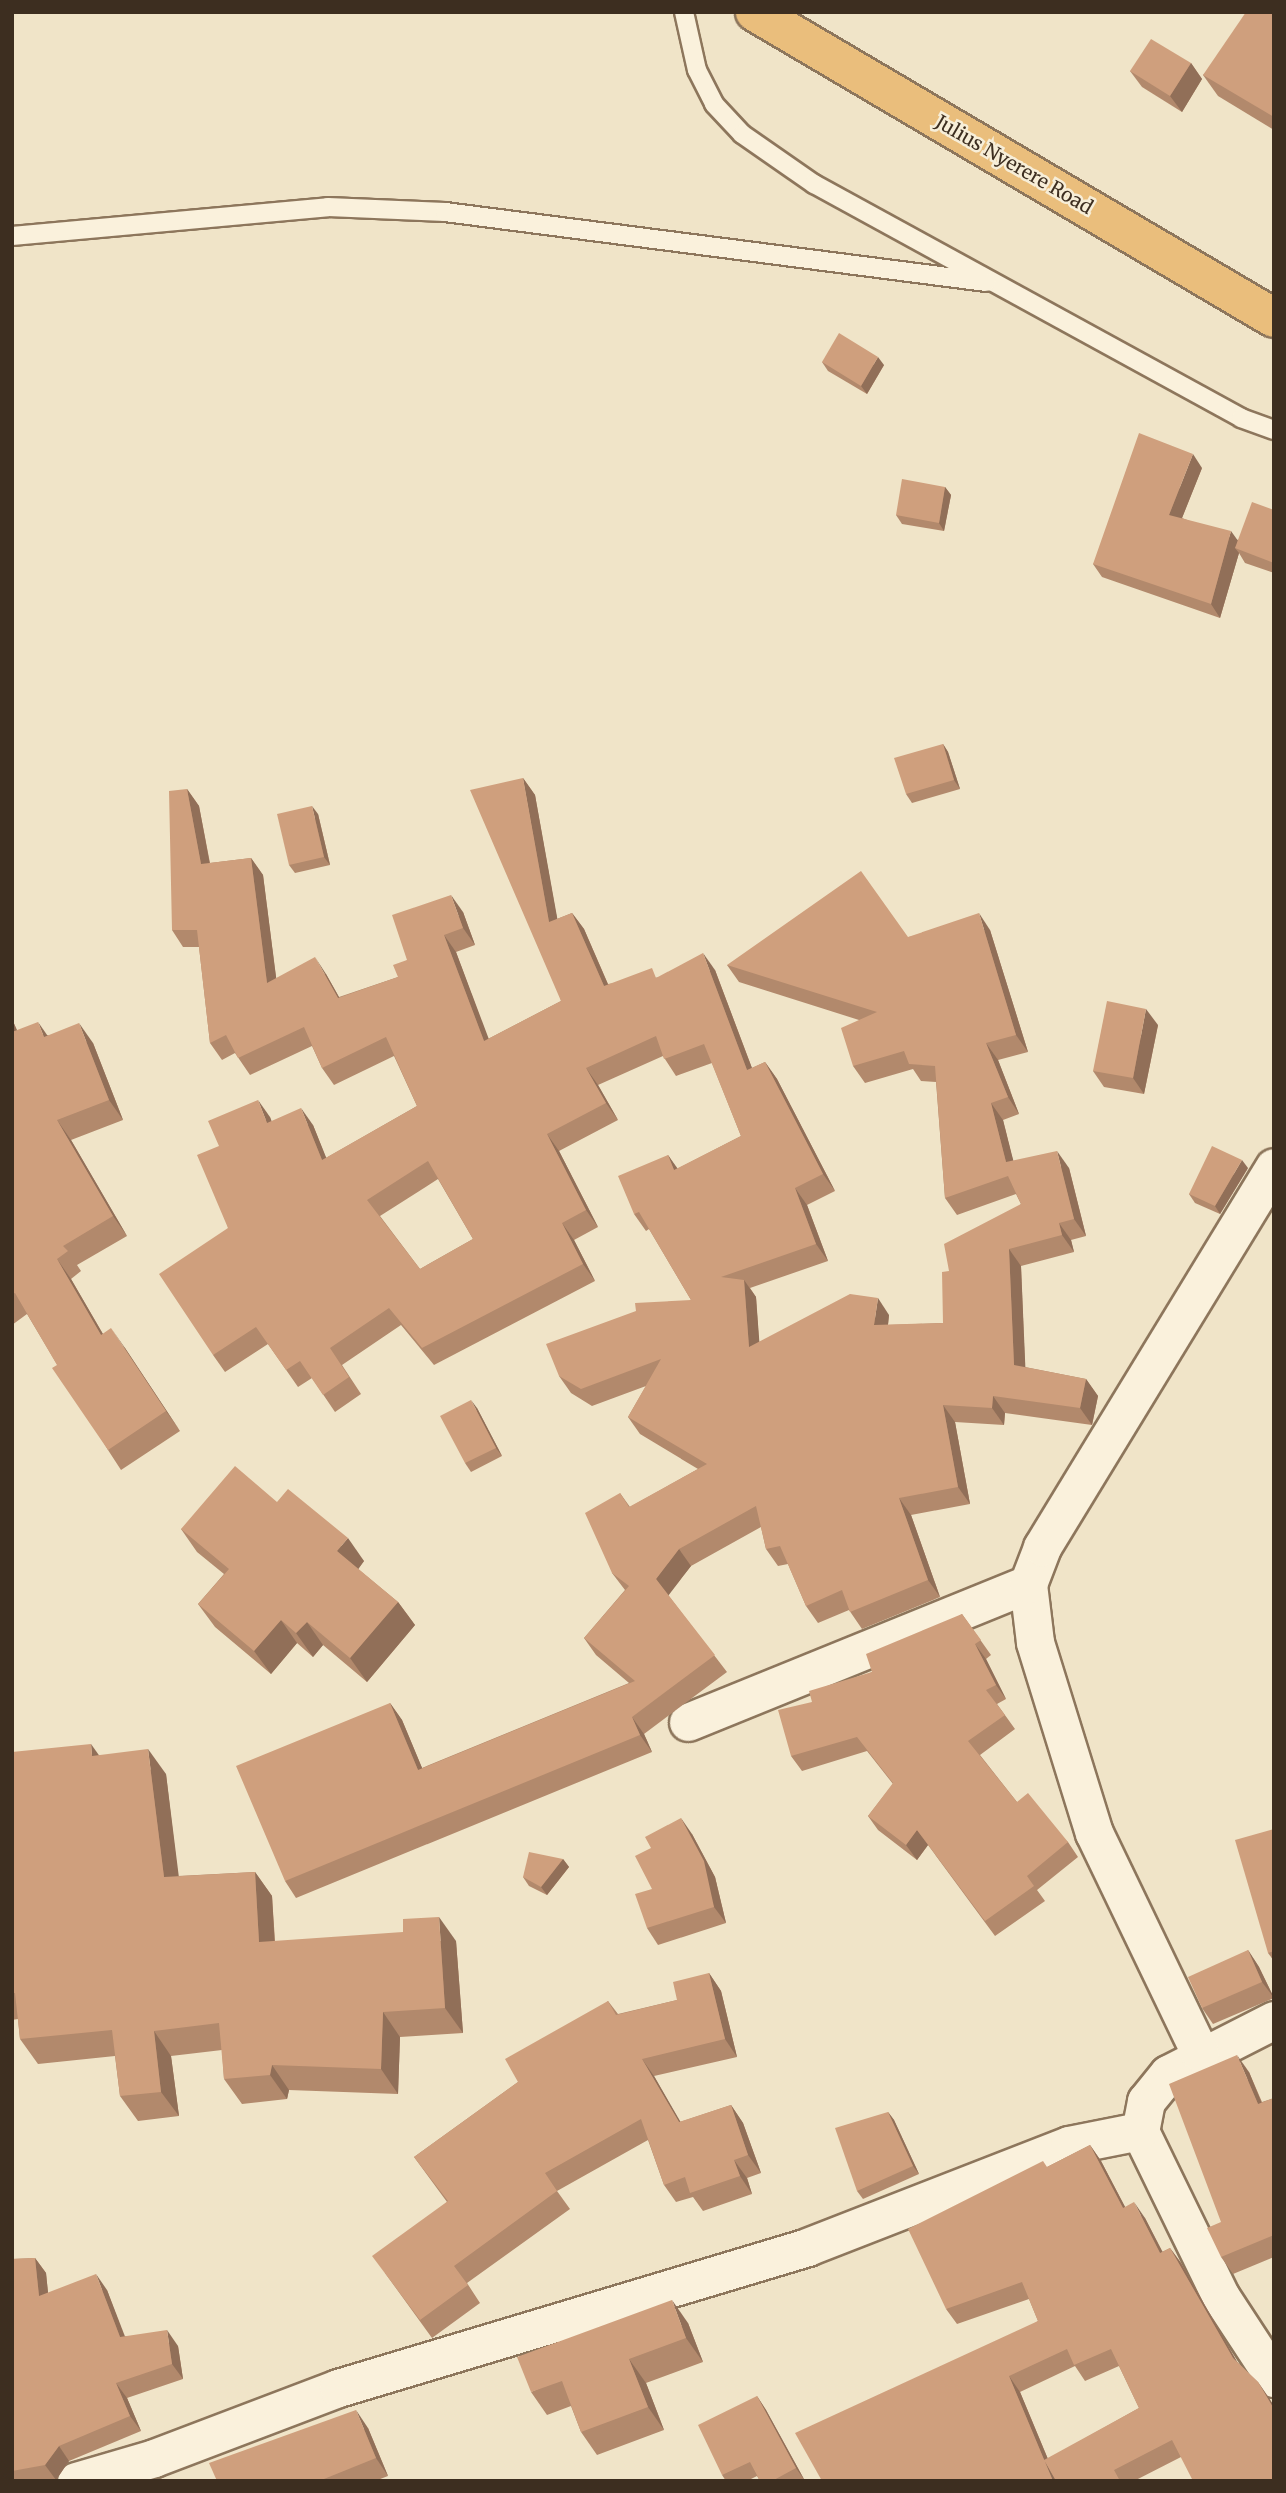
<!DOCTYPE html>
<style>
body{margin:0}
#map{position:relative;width:1286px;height:2493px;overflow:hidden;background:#f0e4c8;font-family:Merriweather,serif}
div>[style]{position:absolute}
.roads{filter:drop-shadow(2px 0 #8d765c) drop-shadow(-2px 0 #8d765c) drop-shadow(0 2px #8d765c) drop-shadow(0 -2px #8d765c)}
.service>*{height:18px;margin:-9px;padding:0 9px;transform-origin:9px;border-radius:9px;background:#faf1dc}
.minor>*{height:37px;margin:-18.5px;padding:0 18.5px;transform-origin:18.5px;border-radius:18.5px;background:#faf1dc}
.trunk>*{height:38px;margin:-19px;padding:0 19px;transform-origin:19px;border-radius:19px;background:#eabe7c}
.wall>*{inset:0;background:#b2896c}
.shaded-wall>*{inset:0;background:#916f58}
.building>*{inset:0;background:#cf9f7d}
span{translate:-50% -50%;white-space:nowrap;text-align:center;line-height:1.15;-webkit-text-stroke:5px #f7eed8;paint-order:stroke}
.street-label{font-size:19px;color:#3d2e20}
.frame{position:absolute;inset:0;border:14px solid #3d2e20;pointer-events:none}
</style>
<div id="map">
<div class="roads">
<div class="service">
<div style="left:684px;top:12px;width:59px;rotate:77.4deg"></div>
<div style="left:697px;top:70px;width:38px;rotate:63deg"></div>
<div style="left:714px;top:104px;width:41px;rotate:47deg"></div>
<div style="left:742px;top:134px;width:88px;rotate:34.8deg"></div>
<div style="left:814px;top:184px;width:487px;rotate:28.7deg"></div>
<div style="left:1241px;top:418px;width:35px;rotate:20deg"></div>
<div style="left:12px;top:236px;width:317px;rotate:-5.2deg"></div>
<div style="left:328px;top:207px;width:117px;rotate:2.4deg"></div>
<div style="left:445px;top:212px;width:546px;rotate:7.37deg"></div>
</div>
<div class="minor">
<div style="left:688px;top:1722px;width:367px;rotate:-22.1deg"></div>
<div style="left:1274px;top:2020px;width:119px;rotate:153deg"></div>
<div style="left:1168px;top:2074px;width:35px;rotate:129deg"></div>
<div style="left:1146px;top:2101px;width:31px;rotate:101deg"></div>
<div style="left:1140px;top:2131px;width:185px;rotate:64deg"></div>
<div style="left:1221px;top:2297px;width:97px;rotate:56.8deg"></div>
<div style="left:1200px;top:2053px;width:244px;rotate:-115.7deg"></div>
<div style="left:1094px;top:1833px;width:200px;rotate:-107.2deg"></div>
<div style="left:1035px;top:1642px;width:58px;rotate:-96.9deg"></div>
<div style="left:1028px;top:1584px;width:40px;rotate:-69deg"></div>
<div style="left:1042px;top:1547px;width:445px;rotate:-58.6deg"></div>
<div style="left:76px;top:2481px;width:81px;rotate:-16.4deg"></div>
<div style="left:154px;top:2458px;width:197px;rotate:-20.8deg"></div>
<div style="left:338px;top:2388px;width:490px;rotate:-16.7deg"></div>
<div style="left:807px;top:2247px;width:281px;rotate:-21.3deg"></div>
<div style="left:1069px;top:2145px;width:72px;rotate:-11.2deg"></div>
</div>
<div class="trunk">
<div style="left:755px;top:12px;width:602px;rotate:30.52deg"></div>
</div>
</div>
<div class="wall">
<div style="clip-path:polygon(1274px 12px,1274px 130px,1218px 96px,1203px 75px)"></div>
<div style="clip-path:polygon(1191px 63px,1202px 79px,1182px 112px,1142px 87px,1130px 71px)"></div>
<div style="clip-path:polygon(822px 362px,884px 365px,867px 394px,828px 371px)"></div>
<div style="clip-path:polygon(1202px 468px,1182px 518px,1238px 540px,1274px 510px,1274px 573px,1245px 563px,1239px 553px,1220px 618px,1102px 577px,1093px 564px)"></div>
<div style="clip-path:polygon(945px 487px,951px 495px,944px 531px,902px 524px,896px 515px)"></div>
<div style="clip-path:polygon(943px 744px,948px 752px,960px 789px,912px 803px,906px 794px)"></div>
<div style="clip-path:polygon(evenodd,523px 778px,535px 795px,557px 919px,572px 913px,584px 929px,608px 984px,715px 970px,752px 1068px,765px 1062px,777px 1079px,835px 1191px,807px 1205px,828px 1261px,750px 1288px,756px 1297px,759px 1342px,889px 1315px,888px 1325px,943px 1323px,949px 1271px,1021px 1204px,1016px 1194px,957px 1215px,945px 1198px,936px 1082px,921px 1081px,913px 1069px,865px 1083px,853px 1066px,859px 1020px,739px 982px,727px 965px,908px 937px,990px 930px,1028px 1052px,998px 1060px,1019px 1114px,1003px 1120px,1013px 1161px,1069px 1168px,1086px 1236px,1071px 1240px,1074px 1252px,1021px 1266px,1025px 1367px,1086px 1379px,1098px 1396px,1092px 1425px,1005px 1413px,1004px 1425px,955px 1422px,970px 1504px,911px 1515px,940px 1597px,862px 1629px,849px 1610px,818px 1623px,806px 1606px,788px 1564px,778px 1566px,766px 1549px,761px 1527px,691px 1566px,668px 1595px,727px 1672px,644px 1734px,652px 1752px,296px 1898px,285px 1881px,390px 1703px,402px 1720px,422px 1768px,629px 1683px,596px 1655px,584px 1638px,625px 1590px,612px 1573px,620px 1493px,630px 1507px,698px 1469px,640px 1434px,628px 1417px,646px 1386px,592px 1406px,571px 1393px,559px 1376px,691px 1300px,649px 1229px,646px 1231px,634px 1214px,668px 1155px,677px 1169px,741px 1136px,712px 1063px,676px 1076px,663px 1056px,598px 1085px,618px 1120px,559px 1151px,598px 1227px,574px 1240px,595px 1281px,434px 1365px,401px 1325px,342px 1365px,361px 1394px,335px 1412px,312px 1378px,298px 1387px,268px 1344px,225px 1372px,213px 1355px,228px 1228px,219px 1146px,270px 1117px,271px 1121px,313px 1125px,326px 1158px,417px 1106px,394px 1056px,334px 1085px,322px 1068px,312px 1046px,250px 1075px,235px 1053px,222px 1060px,210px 1043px,199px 947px,183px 947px,172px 930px,187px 789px,199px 806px,210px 863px,251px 858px,263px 875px,276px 978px,326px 974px,339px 997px,398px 977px,407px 960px,463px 912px,475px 945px,456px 952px,488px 1039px,561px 1001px,523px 778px,438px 1179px,473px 1239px,420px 1269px,380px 1216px,438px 1179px)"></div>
<div style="clip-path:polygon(318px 814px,330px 865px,295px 873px,289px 865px)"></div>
<div style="clip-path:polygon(12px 1019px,17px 1030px,93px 1043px,123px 1120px,71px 1140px,127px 1236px,77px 1265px,81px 1271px,71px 1279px,103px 1334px,125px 1348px,180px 1431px,121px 1470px,108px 1450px,27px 1314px,12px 1325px)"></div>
<div style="clip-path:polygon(1158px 1025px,1144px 1094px,1104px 1087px,1093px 1071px)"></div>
<div style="clip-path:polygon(1248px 1168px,1220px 1214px,1195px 1203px,1189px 1194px)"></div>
<div style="clip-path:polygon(477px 1408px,502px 1456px,471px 1472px,465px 1463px)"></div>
<div style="clip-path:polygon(277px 1502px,364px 1561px,358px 1569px,398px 1602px,415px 1625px,367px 1682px,323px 1645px,313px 1657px,297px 1643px,271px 1674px,215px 1627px,198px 1604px,224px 1574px,197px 1552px,181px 1529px)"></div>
<div style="clip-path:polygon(962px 1614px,991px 1655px,986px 1659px,1006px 1699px,997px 1704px,1015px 1729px,980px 1755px,1017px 1802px,1068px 1842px,1078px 1857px,1037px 1890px,1045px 1901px,995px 1936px,928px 1845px,917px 1860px,878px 1830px,868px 1816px,893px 1784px,867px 1751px,802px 1771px,791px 1756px,812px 1702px,872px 1672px)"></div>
<div style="clip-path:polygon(12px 1752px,99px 1755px,166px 1774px,178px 1876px,255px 1872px,272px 1896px,275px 1941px,456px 1941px,463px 2033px,400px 2037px,398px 2094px,289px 2090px,287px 2099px,242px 2104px,224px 2079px,222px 2050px,171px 2056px,179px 2116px,138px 2121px,120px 2096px,115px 2056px,38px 2064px,20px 2039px,18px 2019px,12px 2020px)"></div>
<div style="clip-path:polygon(1274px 1829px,1274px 1961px,1268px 1953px)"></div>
<div style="clip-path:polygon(692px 1834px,715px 1877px,726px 1923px,658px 1945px,647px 1928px)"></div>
<div style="clip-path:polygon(563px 1859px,569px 1867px,547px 1895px,529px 1886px,523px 1877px)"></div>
<div style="clip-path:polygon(1248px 1950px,1259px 1967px,1274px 1998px,1213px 2024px,1202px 2008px)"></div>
<div style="clip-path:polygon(709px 1973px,721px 1991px,737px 2057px,654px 2076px,680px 2122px,731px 2105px,743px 2123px,761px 2173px,747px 2178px,752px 2194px,703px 2211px,693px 2197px,676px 2202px,664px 2185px,648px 2140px,557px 2191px,570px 2209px,467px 2283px,480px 2303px,432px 2338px,385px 2273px,447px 2202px,414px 2157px,518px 2082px,608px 2001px,618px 2014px,677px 2000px)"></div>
<div style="clip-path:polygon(1249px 2072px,1262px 2102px,1274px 2098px,1274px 2257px,1233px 2274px,1221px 2257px,1221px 2222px)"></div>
<div style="clip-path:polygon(888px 2112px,894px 2120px,919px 2174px,863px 2199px,857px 2191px)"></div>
<div style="clip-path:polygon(evenodd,1090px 2145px,1101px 2161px,1125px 2207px,1145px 2218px,1162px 2252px,1170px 2248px,1181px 2263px,1237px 2362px,1258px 2382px,1274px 2406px,1274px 2481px,1181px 2457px,1134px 2481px,822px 2481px,1038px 2321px,1029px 2299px,957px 2324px,946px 2309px,1047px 2167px,1090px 2145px,1075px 2366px,1085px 2381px,1119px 2366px,1139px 2408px,1048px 2459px,1020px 2392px,1075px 2366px)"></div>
<div style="clip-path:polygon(35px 2258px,46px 2273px,48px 2293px,107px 2290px,124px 2336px,178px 2346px,183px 2379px,127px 2398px,141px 2431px,69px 2461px,56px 2480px,12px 2481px,12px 2259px)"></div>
<div style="clip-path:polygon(688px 2323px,703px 2362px,646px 2383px,664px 2430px,597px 2455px,581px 2432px,571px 2406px,547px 2415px,531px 2392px)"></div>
<div style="clip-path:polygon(757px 2396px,766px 2410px,805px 2481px,760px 2481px,757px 2476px,747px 2481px,726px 2481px,722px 2475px)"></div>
<div style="clip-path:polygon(368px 2428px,388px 2476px,375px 2481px,217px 2481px)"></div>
</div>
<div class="shaded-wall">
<div style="clip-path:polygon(1191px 63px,1202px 79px,1182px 112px,1170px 96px)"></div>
<div style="clip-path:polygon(878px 357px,884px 365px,867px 394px,861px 386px)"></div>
<div style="clip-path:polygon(1193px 454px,1202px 468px,1178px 528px,1169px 515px)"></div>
<div style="clip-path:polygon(945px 487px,951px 495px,944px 531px,939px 523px)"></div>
<div style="clip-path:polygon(1231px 531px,1241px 545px,1235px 548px,1239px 553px,1220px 618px,1211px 604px)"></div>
<div style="clip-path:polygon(943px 744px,948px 752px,960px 789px,954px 780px)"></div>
<div style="clip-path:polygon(523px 778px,535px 795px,561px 939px,549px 922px)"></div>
<div style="clip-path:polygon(187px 789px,199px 806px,213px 881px,201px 864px)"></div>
<div style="clip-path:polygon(312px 806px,318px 814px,330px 865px,324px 857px)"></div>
<div style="clip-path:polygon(251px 858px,263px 875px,279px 1000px,267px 983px)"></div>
<div style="clip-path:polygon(451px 895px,463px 912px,475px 945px,463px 928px)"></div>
<div style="clip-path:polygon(572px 913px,584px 929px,616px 1003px,604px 986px)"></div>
<div style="clip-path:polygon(979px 913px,990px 930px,1028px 1052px,1016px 1035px)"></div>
<div style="clip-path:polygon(444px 935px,456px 952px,496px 1058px,484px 1041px)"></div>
<div style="clip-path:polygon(703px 953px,715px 970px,759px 1087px,747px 1070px)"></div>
<div style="clip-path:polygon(315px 957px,326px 974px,349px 1015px,338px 998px)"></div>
<div style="clip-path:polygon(1146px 1009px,1158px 1025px,1144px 1094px,1133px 1078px)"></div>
<div style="clip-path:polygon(12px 1019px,26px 1052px,12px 1032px)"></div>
<div style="clip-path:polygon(38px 1022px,52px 1042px,44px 1037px)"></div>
<div style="clip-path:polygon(79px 1023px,93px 1043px,123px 1120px,109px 1100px)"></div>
<div style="clip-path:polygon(986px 1043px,998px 1060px,1019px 1114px,1008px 1097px)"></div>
<div style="clip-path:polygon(765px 1062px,777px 1079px,835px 1191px,823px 1174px)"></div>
<div style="clip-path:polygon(586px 1068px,598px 1085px,618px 1120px,606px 1103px)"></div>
<div style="clip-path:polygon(258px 1100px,270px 1117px,279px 1140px,267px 1123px)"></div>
<div style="clip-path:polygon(991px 1103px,1003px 1120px,1018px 1179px,1006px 1162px)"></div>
<div style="clip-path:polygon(301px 1108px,313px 1125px,334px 1177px,322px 1160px)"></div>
<div style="clip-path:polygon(57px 1120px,71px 1140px,127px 1236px,113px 1216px)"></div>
<div style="clip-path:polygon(547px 1134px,559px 1151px,598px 1227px,586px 1210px)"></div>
<div style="clip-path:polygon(1057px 1151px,1069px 1168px,1086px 1236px,1074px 1219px)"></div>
<div style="clip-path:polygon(668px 1155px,680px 1172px,674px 1170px)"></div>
<div style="clip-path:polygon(1242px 1160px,1248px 1168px,1220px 1214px,1215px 1206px)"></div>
<div style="clip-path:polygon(795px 1188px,807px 1205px,828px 1261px,816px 1244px)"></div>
<div style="clip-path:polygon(562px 1223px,574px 1240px,595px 1281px,583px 1264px)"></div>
<div style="clip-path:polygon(1059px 1223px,1071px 1240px,1074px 1252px,1062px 1235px)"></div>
<div style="clip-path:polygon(1009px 1249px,1021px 1266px,1026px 1382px,1014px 1365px)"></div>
<div style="clip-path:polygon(57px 1259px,71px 1279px,115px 1355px,101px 1335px)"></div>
<div style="clip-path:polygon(744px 1280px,756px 1297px,761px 1364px,749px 1347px)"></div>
<div style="clip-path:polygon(878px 1298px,889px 1315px,886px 1342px,874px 1325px)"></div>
<div style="clip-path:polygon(111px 1328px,125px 1348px,180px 1431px,166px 1411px)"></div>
<div style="clip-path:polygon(1086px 1379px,1098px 1396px,1092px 1425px,1080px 1408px)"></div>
<div style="clip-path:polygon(993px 1396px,1005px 1413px,1004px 1425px,992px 1408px)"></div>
<div style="clip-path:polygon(471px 1400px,477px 1408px,502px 1456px,496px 1448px)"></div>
<div style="clip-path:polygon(943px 1405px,955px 1422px,970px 1504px,958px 1487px)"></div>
<div style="clip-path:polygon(899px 1498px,911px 1515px,940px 1597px,928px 1580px)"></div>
<div style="clip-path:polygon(348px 1538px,364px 1561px,354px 1575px,337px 1551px)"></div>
<div style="clip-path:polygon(679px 1549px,691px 1566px,668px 1596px,656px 1579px)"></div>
<div style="clip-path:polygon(398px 1602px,415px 1625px,367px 1682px,350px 1658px)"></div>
<div style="clip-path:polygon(281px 1620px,297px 1643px,271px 1674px,254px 1651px)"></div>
<div style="clip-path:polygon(307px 1622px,323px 1645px,313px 1657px,296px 1633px)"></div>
<div style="clip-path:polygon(975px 1644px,986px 1659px,1006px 1699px,996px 1685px)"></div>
<div style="clip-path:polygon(390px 1703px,402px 1720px,430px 1787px,418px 1770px)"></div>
<div style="clip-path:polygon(632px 1717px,644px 1734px,652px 1752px,640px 1735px)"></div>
<div style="clip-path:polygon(91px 1744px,108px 1768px,92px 1756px)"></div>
<div style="clip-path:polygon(148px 1749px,166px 1774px,182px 1902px,164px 1877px)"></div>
<div style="clip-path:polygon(681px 1818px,692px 1834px,715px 1877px,726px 1923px,714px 1907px)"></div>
<div style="clip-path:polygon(917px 1830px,928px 1845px,917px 1860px,906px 1845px)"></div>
<div style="clip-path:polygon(563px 1859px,569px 1867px,547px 1895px,541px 1887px)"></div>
<div style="clip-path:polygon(255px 1872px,272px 1896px,276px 1966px,259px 1942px)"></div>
<div style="clip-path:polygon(439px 1917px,456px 1941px,463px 2033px,445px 2008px)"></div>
<div style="clip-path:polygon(1248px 1950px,1259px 1967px,1274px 1998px,1262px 1982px)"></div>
<div style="clip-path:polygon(709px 1973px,721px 1991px,737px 2057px,725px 2039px)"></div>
<div style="clip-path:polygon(383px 2012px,400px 2037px,398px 2094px,381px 2069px)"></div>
<div style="clip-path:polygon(154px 2031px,171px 2056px,179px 2116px,161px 2092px)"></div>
<div style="clip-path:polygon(1237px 2055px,1249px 2072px,1269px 2121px,1258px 2104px)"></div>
<div style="clip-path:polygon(642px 2059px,654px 2076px,691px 2140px,679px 2122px)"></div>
<div style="clip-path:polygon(272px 2065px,289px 2090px,287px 2099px,270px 2075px)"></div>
<div style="clip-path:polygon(731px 2105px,743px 2123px,761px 2173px,748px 2155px)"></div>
<div style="clip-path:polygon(888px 2112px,894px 2120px,919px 2174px,913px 2166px)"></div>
<div style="clip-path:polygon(1090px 2145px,1101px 2161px,1134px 2224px,1123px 2208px)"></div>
<div style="clip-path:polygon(734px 2160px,747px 2178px,752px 2194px,740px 2176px)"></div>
<div style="clip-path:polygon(1134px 2202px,1145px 2218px,1171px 2268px,1160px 2253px)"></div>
<div style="clip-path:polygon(1170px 2248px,1181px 2263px,1244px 2374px,1233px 2358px)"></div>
<div style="clip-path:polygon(35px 2258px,46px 2273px,50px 2312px,39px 2296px)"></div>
<div style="clip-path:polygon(96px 2274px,107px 2290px,131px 2352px,120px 2337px)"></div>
<div style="clip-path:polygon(672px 2300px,688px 2323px,703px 2362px,686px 2338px)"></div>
<div style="clip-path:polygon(167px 2330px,178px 2346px,183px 2379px,172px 2364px)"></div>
<div style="clip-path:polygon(629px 2359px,646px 2383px,664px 2430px,648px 2407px)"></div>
<div style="clip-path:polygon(1009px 2376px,1020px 2392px,1057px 2481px,1053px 2481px)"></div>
<div style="clip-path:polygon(1258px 2382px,1269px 2398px,1274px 2406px,1274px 2409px)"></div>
<div style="clip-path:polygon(116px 2383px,127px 2398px,141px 2431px,130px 2416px)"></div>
<div style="clip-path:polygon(757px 2396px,766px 2410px,805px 2481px,796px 2468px)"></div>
<div style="clip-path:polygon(356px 2410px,368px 2428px,388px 2476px,376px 2458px)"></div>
<div style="clip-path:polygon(59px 2446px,69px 2461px,56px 2480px,45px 2465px)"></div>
</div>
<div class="building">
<div style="clip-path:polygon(1246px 12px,1274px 12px,1274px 117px,1203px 75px)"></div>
<div style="clip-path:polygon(1151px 39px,1191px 63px,1170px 96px,1130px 71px)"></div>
<div style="clip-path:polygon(839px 333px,878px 357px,861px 386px,822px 362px)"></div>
<div style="clip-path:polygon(1139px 433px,1193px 454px,1169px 515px,1231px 531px,1211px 604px,1093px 564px)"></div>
<div style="clip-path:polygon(902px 479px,945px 487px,939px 523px,896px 515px)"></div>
<div style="clip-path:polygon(1252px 502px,1274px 510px,1274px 563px,1235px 548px)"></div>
<div style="clip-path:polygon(943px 744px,954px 780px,906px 794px,894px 758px)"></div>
<div style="clip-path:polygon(evenodd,523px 778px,549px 922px,572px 913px,604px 986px,652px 968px,656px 978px,703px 953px,747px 1070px,765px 1062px,823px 1174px,795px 1188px,816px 1244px,721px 1277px,744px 1280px,749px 1347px,850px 1294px,878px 1298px,874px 1325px,943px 1323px,942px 1272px,949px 1271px,944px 1244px,1021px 1204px,1008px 1176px,945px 1198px,935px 1066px,909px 1064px,904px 1051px,853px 1066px,841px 1028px,877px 1012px,727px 965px,861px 871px,908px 937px,979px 913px,1016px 1035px,986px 1043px,1008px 1097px,991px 1103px,1006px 1162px,1057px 1151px,1074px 1219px,1059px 1223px,1062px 1235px,1009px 1249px,1014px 1365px,1086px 1379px,1080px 1408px,993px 1396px,992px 1408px,943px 1405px,958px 1487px,899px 1498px,928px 1580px,850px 1612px,842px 1590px,806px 1606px,780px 1546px,766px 1549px,756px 1506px,679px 1549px,656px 1579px,715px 1655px,632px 1717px,640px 1735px,285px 1881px,236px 1766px,390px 1703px,418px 1770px,635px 1681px,584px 1638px,629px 1586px,612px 1573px,585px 1513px,620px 1493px,629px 1507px,707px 1464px,628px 1417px,661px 1359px,581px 1389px,559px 1376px,546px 1344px,636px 1311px,635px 1303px,691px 1300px,639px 1212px,634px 1214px,618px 1176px,668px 1155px,674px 1170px,741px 1136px,704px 1044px,664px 1059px,656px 1036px,586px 1068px,606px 1103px,547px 1134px,586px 1210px,562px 1223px,583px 1264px,422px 1348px,389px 1308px,330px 1348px,349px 1377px,323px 1395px,300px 1361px,286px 1370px,256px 1327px,213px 1355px,159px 1274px,228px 1228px,197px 1155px,219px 1146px,208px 1121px,258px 1100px,267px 1123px,301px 1108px,322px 1160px,417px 1106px,386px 1037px,322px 1068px,304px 1027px,238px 1058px,226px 1035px,210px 1043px,197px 930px,172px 930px,169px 791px,187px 789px,201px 864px,251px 858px,267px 983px,315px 957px,338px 998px,398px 977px,393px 965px,407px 960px,392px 915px,451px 895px,463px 928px,444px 935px,484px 1041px,561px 1001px,470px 790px,523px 778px,428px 1161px,473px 1239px,420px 1269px,367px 1200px,428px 1161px)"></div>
<div style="clip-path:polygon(312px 806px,324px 857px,289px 865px,277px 814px)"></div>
<div style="clip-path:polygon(1107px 1001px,1146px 1009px,1133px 1078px,1093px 1071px)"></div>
<div style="clip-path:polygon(38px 1022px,44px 1037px,79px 1023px,109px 1100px,57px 1120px,113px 1216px,63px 1246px,68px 1251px,57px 1259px,101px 1335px,111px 1328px,166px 1411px,108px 1450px,52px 1368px,57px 1365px,15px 1293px,12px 1294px,12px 1032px)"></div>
<div style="clip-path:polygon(1212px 1146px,1242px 1160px,1215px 1206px,1189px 1194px)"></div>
<div style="clip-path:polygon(471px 1400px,496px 1448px,465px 1463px,440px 1416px)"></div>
<div style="clip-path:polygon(235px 1466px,277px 1502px,288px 1489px,348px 1538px,337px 1551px,398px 1602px,350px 1658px,307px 1622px,296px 1633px,281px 1620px,254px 1651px,198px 1604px,229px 1569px,181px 1529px)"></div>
<div style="clip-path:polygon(962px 1614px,981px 1640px,975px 1644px,996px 1685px,986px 1690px,1005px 1715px,968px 1741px,1017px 1802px,1028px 1793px,1068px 1842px,1027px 1876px,1034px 1886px,985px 1921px,917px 1830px,906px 1845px,868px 1816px,893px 1783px,857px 1737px,791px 1756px,778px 1710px,812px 1702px,809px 1691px,872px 1672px,866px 1654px)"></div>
<div style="clip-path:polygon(91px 1744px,92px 1756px,148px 1749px,164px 1877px,255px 1872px,259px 1942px,403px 1932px,403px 1919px,439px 1917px,445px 2008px,383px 2012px,381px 2069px,272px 2065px,270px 2075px,224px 2079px,219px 2023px,154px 2031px,161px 2092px,120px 2096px,112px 2030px,20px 2039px,15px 1993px,12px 1993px,12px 1752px)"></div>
<div style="clip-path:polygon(681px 1818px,704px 1861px,714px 1907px,647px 1928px,635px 1894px,652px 1889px,635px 1856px,651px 1848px,645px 1837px)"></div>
<div style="clip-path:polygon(1274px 1829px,1274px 1951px,1268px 1953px,1235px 1840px)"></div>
<div style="clip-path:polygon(529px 1852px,563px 1859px,541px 1887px,523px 1877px)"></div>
<div style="clip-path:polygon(1248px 1950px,1262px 1982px,1202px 2008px,1188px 1977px)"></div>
<div style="clip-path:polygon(709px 1973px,725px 2039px,642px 2059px,679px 2122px,731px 2105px,748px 2155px,734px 2160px,740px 2176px,690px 2193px,685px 2177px,664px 2185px,641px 2119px,545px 2173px,557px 2191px,454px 2266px,468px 2285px,420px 2320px,372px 2256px,448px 2201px,414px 2157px,518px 2082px,505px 2059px,608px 2001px,616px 2015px,677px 2000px,673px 1982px)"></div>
<div style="clip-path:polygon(1237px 2055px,1258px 2104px,1274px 2098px,1274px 2235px,1221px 2257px,1207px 2228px,1221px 2222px,1169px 2084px)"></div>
<div style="clip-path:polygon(888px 2112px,913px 2166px,857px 2191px,835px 2128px)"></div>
<div style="clip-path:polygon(1090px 2145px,1123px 2208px,1134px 2202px,1160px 2253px,1170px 2248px,1233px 2358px,1258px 2382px,1274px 2409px,1274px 2481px,1193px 2481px,1172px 2440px,1114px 2470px,1120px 2481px,1056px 2481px,1044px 2460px,1139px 2408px,1111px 2349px,1074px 2365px,1067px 2349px,1009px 2376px,1053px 2481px,822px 2481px,795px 2433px,1038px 2321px,1022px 2282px,946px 2309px,908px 2229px,1043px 2161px,1047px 2167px)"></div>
<div style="clip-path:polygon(35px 2258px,39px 2296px,96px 2274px,120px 2337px,167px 2330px,172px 2364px,116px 2383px,130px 2416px,59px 2446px,45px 2465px,12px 2471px,12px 2259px)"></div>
<div style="clip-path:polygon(672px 2300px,686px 2338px,629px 2359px,648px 2407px,581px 2432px,562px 2381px,531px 2392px,517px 2357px)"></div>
<div style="clip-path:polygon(757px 2396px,796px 2468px,772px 2481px,760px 2481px,750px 2462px,722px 2475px,698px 2425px)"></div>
<div style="clip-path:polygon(356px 2410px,376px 2458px,319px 2481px,217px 2481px,209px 2463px)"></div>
</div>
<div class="street-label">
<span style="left:1014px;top:165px;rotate:30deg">Julius Nyerere Road</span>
</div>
<div class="frame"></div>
</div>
